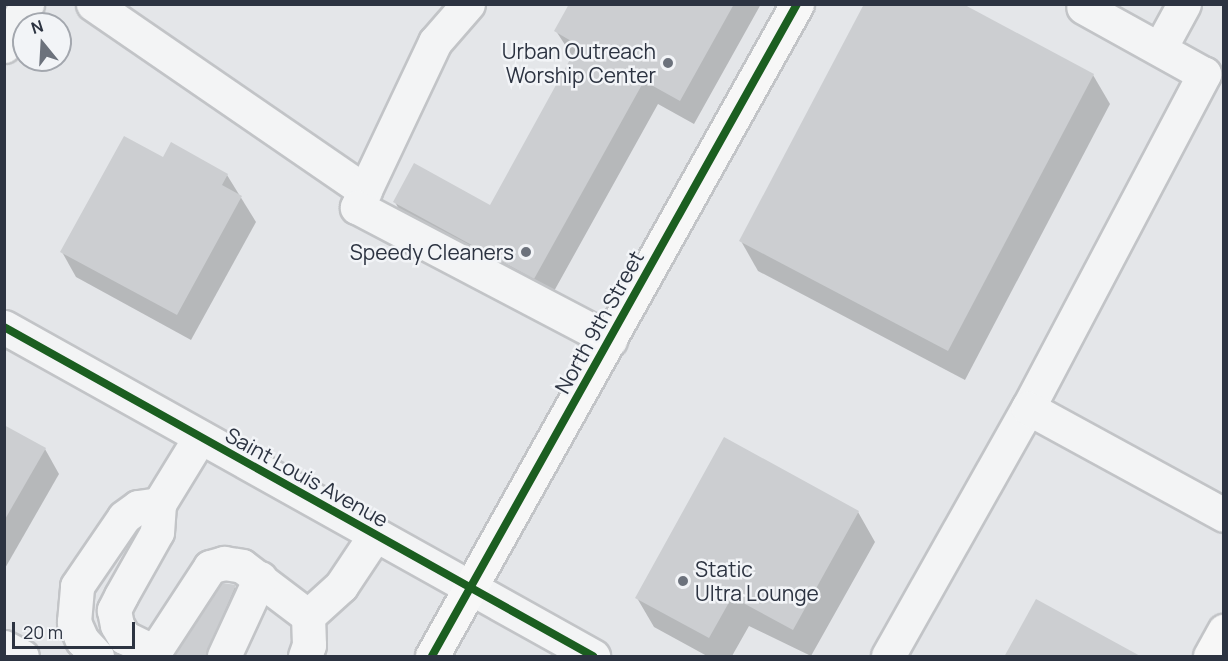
<!DOCTYPE html>
<style>
body{margin:0}
#map{position:relative;width:1228px;height:661px;overflow:hidden;background:#e4e6e9;font-family:Manrope,sans-serif}
div>[style]{position:absolute}
.shadow>*{inset:0;background:#0003}
.building>*{inset:0;background:#ccced1}
.roads{filter:drop-shadow(2px 0 #c2c4c7) drop-shadow(-2px 0 #c2c4c7) drop-shadow(0 2px #c2c4c7) drop-shadow(0 -2px #c2c4c7)}
.minor>*{height:33px;margin:-16.5px;padding:0 16.5px;transform-origin:16.5px;border-radius:16.5px;background:#f3f4f5}
.major>*{height:33px;margin:-16.5px;padding:0 16.5px;transform-origin:16.5px;border-radius:16.5px;background:#f7f7f7}
.cycleway>*{height:8px;margin:-4px;padding:0 4px;transform-origin:4px;border-radius:4px;background:#1b5e20}
.dots>*{width:16px;height:16px;translate:-50% -50%;box-sizing:border-box;border:3px solid #f2f4f7;border-radius:50%}
span{translate:-50% -50%;white-space:nowrap;text-align:center;line-height:1.15;-webkit-text-stroke:5px #f2f4f7;paint-order:stroke}
.poi-label{font-size:21px;color:#2c3341}
.right{translate:-100% -50%;text-align:right}
.left{translate:0 -50%;text-align:left}
.street-label{font-size:21px;color:#2c3341}
.frame{position:absolute;inset:0;border:6px solid #2c3341;pointer-events:none}
.north{position:absolute;left:12px;top:12px;width:60px;height:60px;box-sizing:border-box;background:#f2f4f7;border:2px solid #a3a7ae;border-radius:50%;rotate:342deg;font-size:16px;font-weight:700;line-height:24px;text-align:center;color:#2c3341}
.north::after{content:'';display:block;margin:auto;width:21px;height:27px;background:#6c727c;clip-path:polygon(50% 0,100% 100%,50% 72%,0 100%)}
.scale{position:absolute;left:12px;top:622px;width:123px;height:27px;box-sizing:border-box;border:3px solid #2c3341;border-top:0;padding-left:8px;font-size:18px;line-height:21px;white-space:nowrap;color:#2c3341;-webkit-text-stroke:4px #f2f4f7;paint-order:stroke}
</style>
<div id="map">
<div class="shadow">
<div style="clip-path:polygon(634px 4px,761px 4px,694px 124px,658px 104px,548px 302px,408px 226px,395px 202px,491px 207px,573px 57px,556px 31px)"></div>
<div style="clip-path:polygon(1093px 75px,1110px 104px,965px 380px,758px 271px,741px 241px)"></div>
<div style="clip-path:polygon(163px 159px,227px 175px,256px 222px,191px 340px,76px 277px,62px 252px)"></div>
<div style="clip-path:polygon(4px 427px,45px 449px,59px 474px,4px 570px)"></div>
<div style="clip-path:polygon(858px 512px,875px 542px,811px 656px,749px 626px,732px 656px,707px 656px,654px 627px,637px 598px)"></div>
<div style="clip-path:polygon(233px 585px,244px 603px,221px 656px,177px 656px)"></div>
</div>
<div class="building">
<div style="clip-path:polygon(569px 4px,734px 4px,680px 101px,644px 81px,534px 279px,393px 202px,414px 163px,490px 205px,578px 45px,554px 31px)"></div>
<div style="clip-path:polygon(864px 4px,963px 4px,1094px 74px,948px 351px,739px 241px)"></div>
<div style="clip-path:polygon(124px 136px,163px 157px,171px 142px,228px 174px,222px 185px,242px 196px,177px 315px,60px 252px)"></div>
<div style="clip-path:polygon(4px 425px,46px 448px,4px 521px)"></div>
<div style="clip-path:polygon(724px 437px,859px 511px,793px 630px,732px 597px,709px 638px,635px 598px)"></div>
<div style="clip-path:polygon(222px 583px,236px 585px,205px 657px,174px 657px)"></div>
<div style="clip-path:polygon(1036px 599px,1142px 657px,1004px 657px)"></div>
</div>
<div class="roads">
<div class="minor">
<div style="left:93px;top:4px;width:330px;rotate:34.5deg"></div>
<div style="left:468px;top:4px;width:50px;rotate:131deg"></div>
<div style="left:435px;top:42px;width:183px;rotate:115.3deg"></div>
<div style="left:357px;top:207px;width:286px;rotate:27.7deg"></div>
<div style="left:4px;top:46px;width:48px;rotate:-61.3deg"></div>
<div style="left:1160px;top:48px;width:50px;rotate:-61.4deg"></div>
<div style="left:4px;top:327px;width:675px;rotate:29.19deg"></div>
<div style="left:1028px;top:408px;width:378px;rotate:-62.2deg"></div>
<div style="left:1204px;top:74px;width:138px;rotate:-151deg"></div>
<div style="left:200px;top:437px;width:79px;rotate:121.5deg"></div>
<div style="left:159px;top:504px;width:28px;rotate:94deg"></div>
<div style="left:157px;top:532px;width:73px;rotate:119.4deg"></div>
<div style="left:121px;top:596px;width:16px;rotate:117deg"></div>
<div style="left:114px;top:610px;width:15px;rotate:79deg"></div>
<div style="left:117px;top:625px;width:14px;rotate:60deg"></div>
<div style="left:124px;top:637px;width:25px;rotate:26deg"></div>
<div style="left:147px;top:648px;width:10px"></div>
<div style="left:157px;top:648px;width:97px;rotate:-56.8deg"></div>
<div style="left:210px;top:567px;width:15px;rotate:-16deg"></div>
<div style="left:224px;top:563px;width:18px;rotate:9deg"></div>
<div style="left:242px;top:566px;width:83px;rotate:37.1deg"></div>
<div style="left:308px;top:616px;width:29px;rotate:88deg"></div>
<div style="left:309px;top:645px;width:12px;rotate:110deg"></div>
<div style="left:308px;top:616px;width:45px;rotate:-42.3deg"></div>
<div style="left:341px;top:586px;width:61px;rotate:-56.3deg"></div>
<div style="left:4px;top:647px;width:20px;rotate:27deg"></div>
<div style="left:97px;top:656px;width:22px;rotate:-133deg"></div>
<div style="left:82px;top:640px;width:20px;rotate:-114deg"></div>
<div style="left:74px;top:622px;width:36px;rotate:-85deg"></div>
<div style="left:77px;top:586px;width:83px;rotate:-55.7deg"></div>
<div style="left:124px;top:517px;width:17px;rotate:-36deg"></div>
<div style="left:138px;top:507px;width:21px;rotate:-8deg"></div>
<div style="left:224px;top:656px;width:86px;rotate:-65.2deg"></div>
<div style="left:888px;top:656px;width:285px;rotate:-60.6deg"></div>
<div style="left:1028px;top:408px;width:223px;rotate:28.6deg"></div>
</div>
<div class="major">
<div style="left:432px;top:656px;width:747px;rotate:-60.76deg"></div>
<div style="left:1210px;top:656px;width:29px;rotate:-61deg"></div>
</div>
</div>
<div class="cycleway">
<div style="left:4px;top:327px;width:675px;rotate:29.19deg"></div>
<div style="left:432px;top:656px;width:747px;rotate:-60.76deg"></div>
</div>
<div class="dots">
<div style="left:668px;top:63px;background:#6c727c"></div>
<div style="left:526px;top:252px;background:#6c727c"></div>
<div style="left:683px;top:581px;background:#6c727c"></div>
</div>
<div class="poi-label">
<span class="right" style="left:656px;top:63px">Urban Outreach<br>Worship Center</span>
<span class="right" style="left:514px;top:252px">Speedy Cleaners</span>
<span class="left" style="left:695px;top:581px">Static<br>Ultra Lounge</span>
</div>
<div class="street-label">
<span style="left:599px;top:322px;rotate:-61deg">North 9th Street</span>
<span style="left:307px;top:477px;rotate:29deg">Saint Louis Avenue</span>
</div>
<div class="frame"></div>
<div class="north">N</div>
<div class="scale">20 m</div>
</div>
